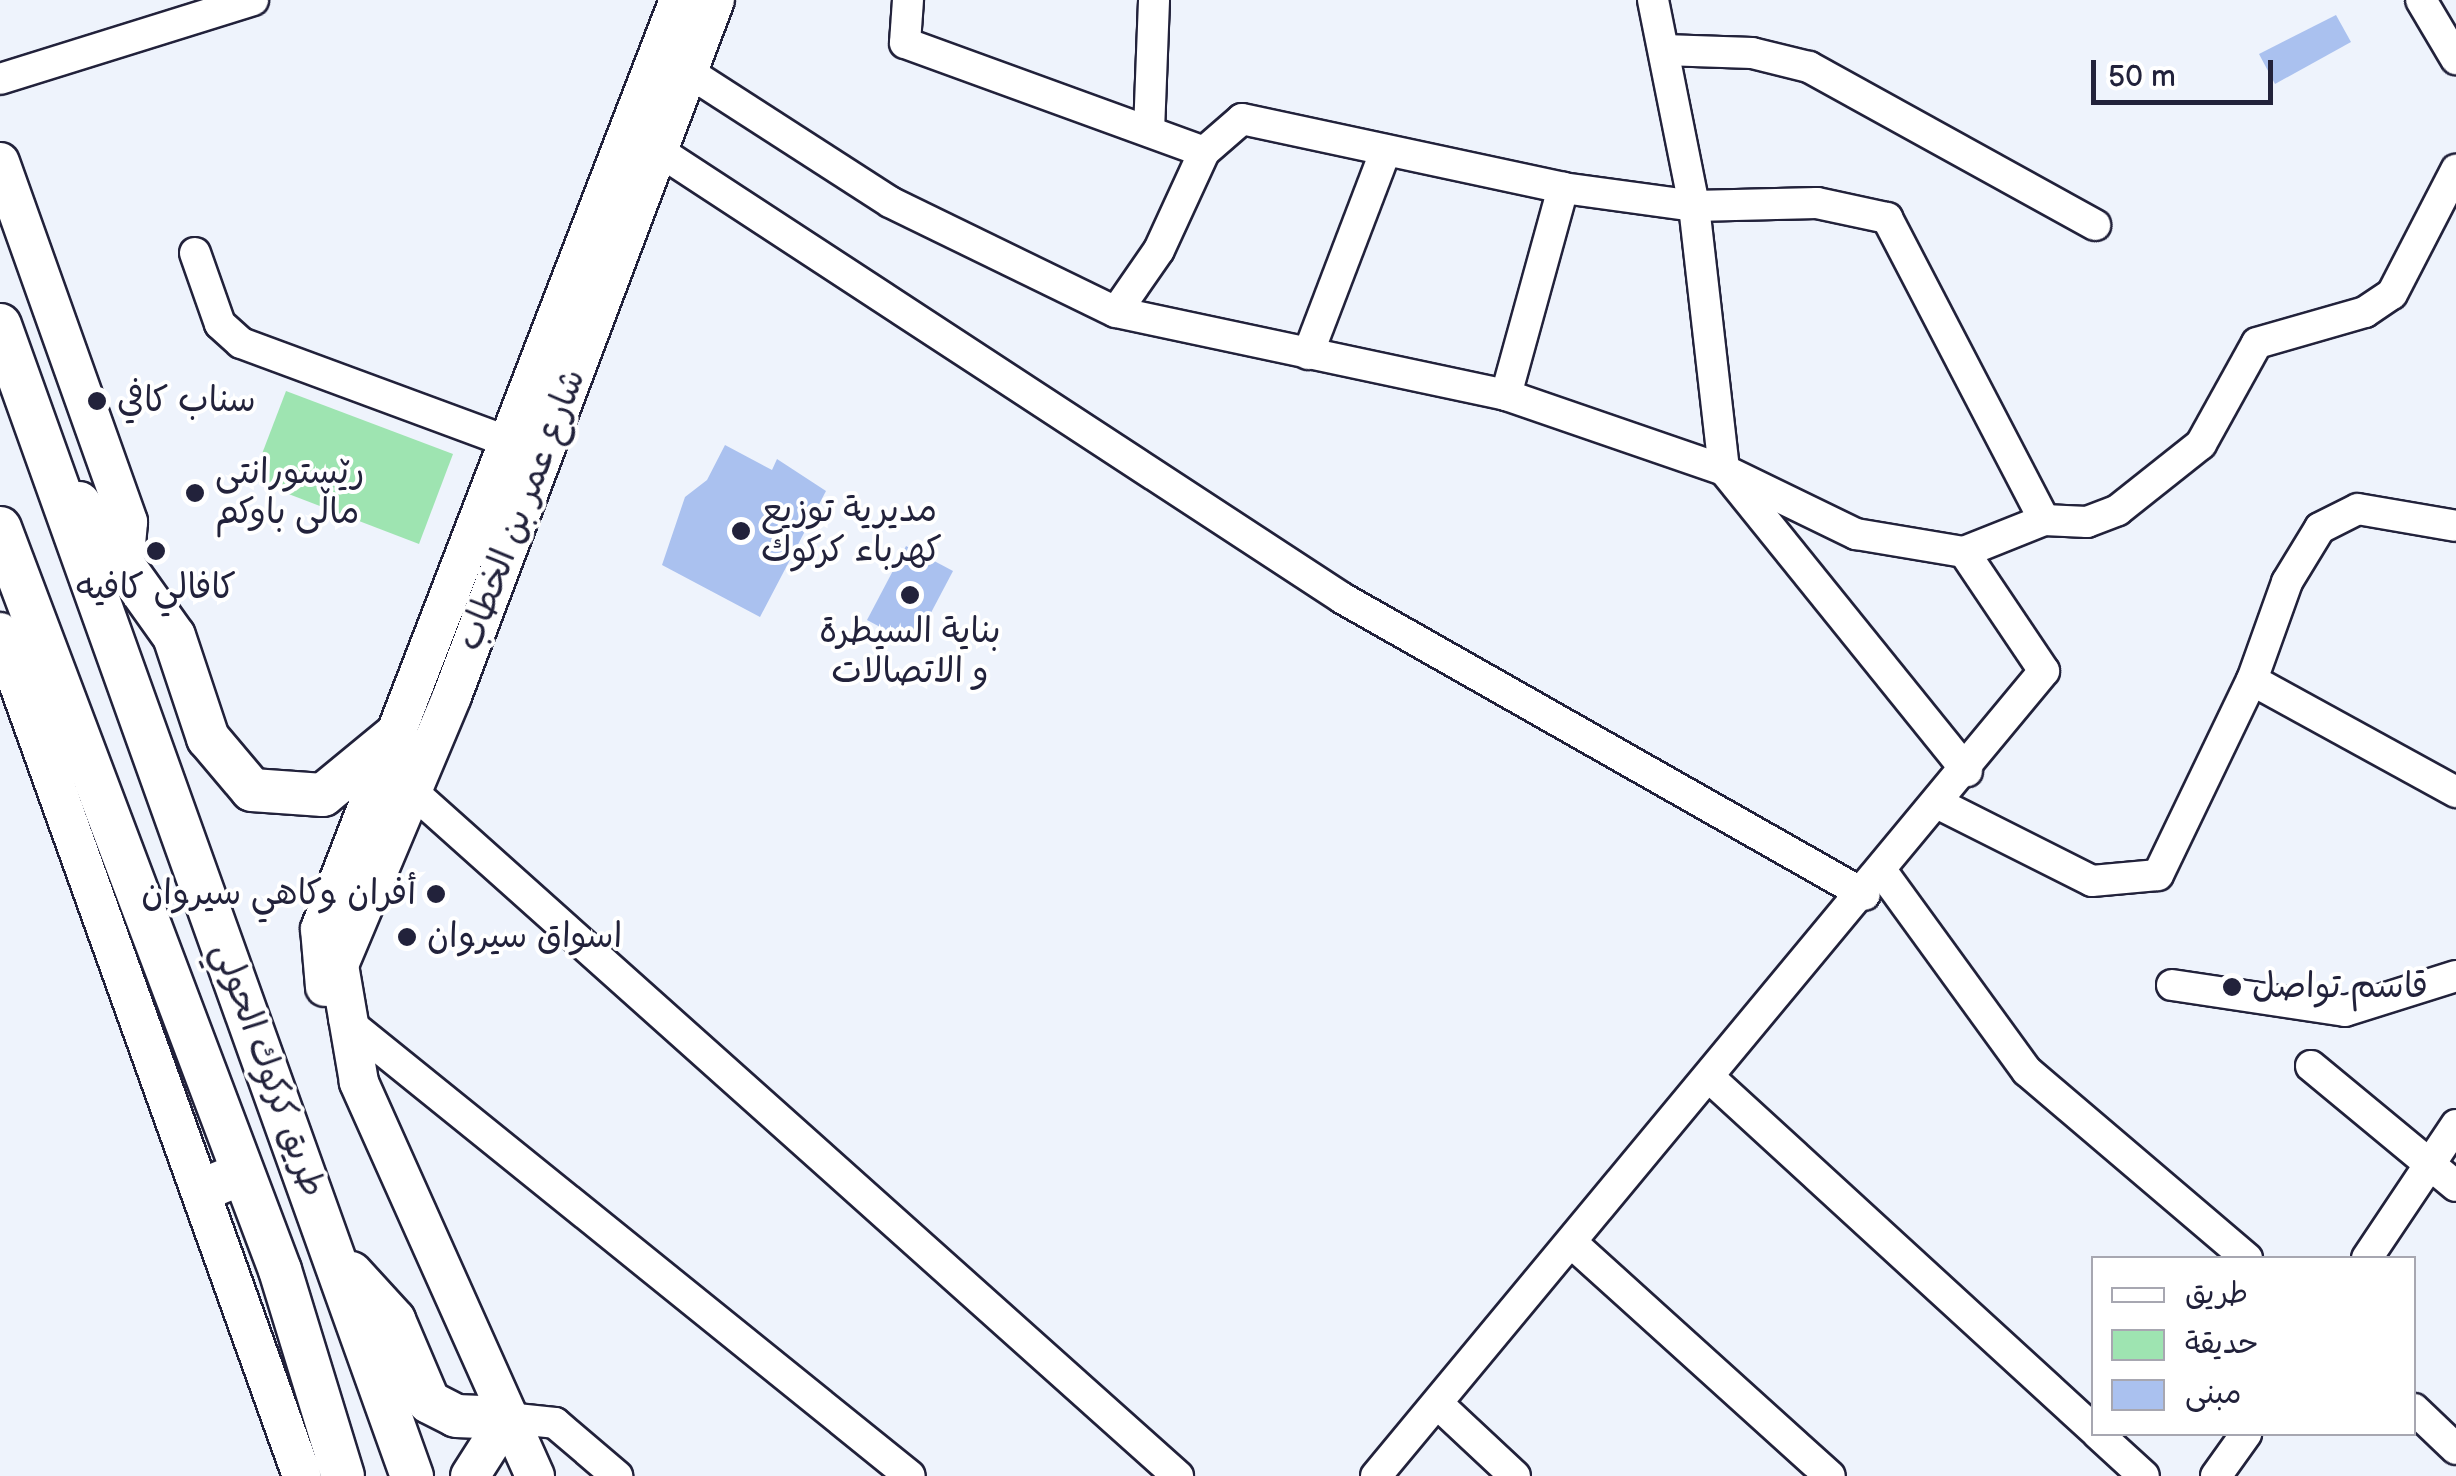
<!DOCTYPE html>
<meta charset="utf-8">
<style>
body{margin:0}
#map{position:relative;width:2456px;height:1476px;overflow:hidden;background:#eef3fc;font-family:"Balsamiq Sans","Playpen Sans Arabic",sans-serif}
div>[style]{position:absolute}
.green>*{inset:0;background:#9ee4b1}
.building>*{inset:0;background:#aac1ef}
.roads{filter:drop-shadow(2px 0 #22223b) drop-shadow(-2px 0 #22223b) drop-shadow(0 2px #22223b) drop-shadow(0 -2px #22223b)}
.minor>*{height:30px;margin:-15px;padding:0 15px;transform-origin:15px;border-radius:15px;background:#fff}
.major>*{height:38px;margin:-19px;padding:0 19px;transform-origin:19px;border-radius:19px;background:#fff}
.highway>*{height:42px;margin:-21px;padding:0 21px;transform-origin:21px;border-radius:21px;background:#fff}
.dots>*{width:28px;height:28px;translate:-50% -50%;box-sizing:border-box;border:5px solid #fff;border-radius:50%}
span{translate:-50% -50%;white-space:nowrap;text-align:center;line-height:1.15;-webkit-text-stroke:8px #fff;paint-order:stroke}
.poi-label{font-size:35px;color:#22223b}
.left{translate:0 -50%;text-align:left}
.right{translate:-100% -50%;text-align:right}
.street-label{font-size:35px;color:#22223b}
.legend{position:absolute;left:2091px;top:1256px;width:325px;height:180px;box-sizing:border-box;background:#fff;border:2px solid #a7a7b1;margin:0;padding:12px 18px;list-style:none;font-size:30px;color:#22223b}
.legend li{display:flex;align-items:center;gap:20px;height:50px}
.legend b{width:50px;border:2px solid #a7a7b1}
.scale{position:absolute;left:2091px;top:60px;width:182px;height:45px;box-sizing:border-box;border:5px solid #22223b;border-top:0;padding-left:12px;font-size:30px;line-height:35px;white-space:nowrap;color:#22223b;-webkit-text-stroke:8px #fff;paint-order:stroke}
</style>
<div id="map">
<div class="green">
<div style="clip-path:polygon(286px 391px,453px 454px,419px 544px,252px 480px)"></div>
</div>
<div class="building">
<div style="clip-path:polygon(2336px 15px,2351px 42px,2275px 84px,2259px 54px)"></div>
<div style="clip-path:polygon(725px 445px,772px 470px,777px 459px,826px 491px,760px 617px,662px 565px,685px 497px,707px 480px)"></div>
<div style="clip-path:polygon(906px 546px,953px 571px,914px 645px,867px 620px)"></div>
</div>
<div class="roads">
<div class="minor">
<div style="left:908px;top:0;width:43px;rotate:94deg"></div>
<div style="left:905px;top:43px;width:318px;rotate:20deg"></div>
<div style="left:1653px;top:0;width:210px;rotate:78.7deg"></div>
<div style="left:1694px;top:206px;width:266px;rotate:83.5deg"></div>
<div style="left:1724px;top:470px;width:147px;rotate:25.9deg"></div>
<div style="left:1856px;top:534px;width:109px;rotate:9.5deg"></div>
<div style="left:1964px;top:552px;width:86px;rotate:-21.8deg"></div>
<div style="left:2044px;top:520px;width:43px;rotate:2.7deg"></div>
<div style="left:2087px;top:522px;width:33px;rotate:-21deg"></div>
<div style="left:2118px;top:510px;width:106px;rotate:-38.5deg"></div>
<div style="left:2201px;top:444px;width:115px;rotate:-61deg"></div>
<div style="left:2257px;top:343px;width:112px;rotate:-16deg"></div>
<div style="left:2365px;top:312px;width:32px;rotate:-34deg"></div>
<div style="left:2392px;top:294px;width:140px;rotate:-62.7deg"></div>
<div style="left:2421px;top:0;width:69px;rotate:59.3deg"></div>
<div style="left:1664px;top:50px;width:88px;rotate:2deg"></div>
<div style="left:1752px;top:53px;width:59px;rotate:13.8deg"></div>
<div style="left:1809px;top:67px;width:327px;rotate:28.9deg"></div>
<div style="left:690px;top:73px;width:238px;rotate:32.8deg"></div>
<div style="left:890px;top:202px;width:251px;rotate:26deg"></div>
<div style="left:1116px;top:312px;width:399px;rotate:12deg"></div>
<div style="left:1506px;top:395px;width:231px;rotate:19deg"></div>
<div style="left:1724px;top:470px;width:387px;rotate:51.1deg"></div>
<div style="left:0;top:79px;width:265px;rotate:-17.3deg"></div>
<div style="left:1149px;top:131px;width:131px;rotate:-87.8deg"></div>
<div style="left:659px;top:151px;width:816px;rotate:33.2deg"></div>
<div style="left:1342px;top:598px;width:601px;rotate:29.59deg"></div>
<div style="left:195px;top:253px;width:75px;rotate:70.6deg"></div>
<div style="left:220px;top:324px;width:28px;rotate:42deg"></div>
<div style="left:241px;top:343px;width:286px;rotate:20.3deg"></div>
<div style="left:1116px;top:312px;width:75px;rotate:-55.3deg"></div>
<div style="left:1159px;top:250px;width:108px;rotate:-65.3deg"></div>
<div style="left:1204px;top:152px;width:50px;rotate:-41deg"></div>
<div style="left:1242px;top:119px;width:328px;rotate:12.1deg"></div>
<div style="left:1563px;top:188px;width:132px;rotate:7.8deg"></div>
<div style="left:1694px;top:206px;width:123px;rotate:-1.4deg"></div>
<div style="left:1817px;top:203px;width:72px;rotate:12.1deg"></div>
<div style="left:1887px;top:218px;width:340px;rotate:62.5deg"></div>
<div style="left:1308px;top:354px;width:218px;rotate:-69.1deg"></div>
<div style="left:1506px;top:395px;width:215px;rotate:-74.6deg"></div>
<div style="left:2252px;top:680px;width:233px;rotate:28.8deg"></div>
<div style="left:414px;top:793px;width:1025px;rotate:41.8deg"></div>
<div style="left:1939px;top:804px;width:171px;rotate:26.7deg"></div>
<div style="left:2092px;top:881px;width:66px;rotate:-5.2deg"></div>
<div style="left:2158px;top:875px;width:216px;rotate:-64.3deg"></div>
<div style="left:2252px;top:680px;width:104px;rotate:-70.3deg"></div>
<div style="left:2287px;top:582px;width:63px;rotate:-58.6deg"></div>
<div style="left:2320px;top:528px;width:42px;rotate:-26.6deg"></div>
<div style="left:2358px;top:509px;width:99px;rotate:9.8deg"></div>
<div style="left:1883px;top:873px;width:245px;rotate:54deg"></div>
<div style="left:2027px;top:1071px;width:289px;rotate:40.4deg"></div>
<div style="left:2172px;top:985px;width:175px;rotate:8.5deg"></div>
<div style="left:2345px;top:1011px;width:116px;rotate:-17.5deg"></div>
<div style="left:344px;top:1019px;width:727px;rotate:38.92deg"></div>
<div style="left:2311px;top:1066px;width:188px;rotate:39.6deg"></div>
<div style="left:1711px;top:1079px;width:520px;rotate:42.5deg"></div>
<div style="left:1573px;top:1244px;width:346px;rotate:42.1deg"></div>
<div style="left:2367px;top:1258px;width:160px;rotate:-56.2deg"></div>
<div style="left:1439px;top:1405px;width:104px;rotate:43.1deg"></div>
<div style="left:2414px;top:1409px;width:58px;rotate:43.6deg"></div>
<div style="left:507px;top:1418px;width:48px;rotate:5.9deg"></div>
<div style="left:555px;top:1423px;width:82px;rotate:40.5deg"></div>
<div style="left:2098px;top:1434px;width:62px;rotate:42.4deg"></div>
<div style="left:1376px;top:1476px;width:1046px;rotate:-50.31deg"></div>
<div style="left:2044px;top:671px;width:143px;rotate:-123.9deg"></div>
<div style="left:2216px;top:1476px;width:52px;rotate:-54.5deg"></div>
</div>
<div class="major">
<div style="left:0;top:162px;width:382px;rotate:70.4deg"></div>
<div style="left:128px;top:522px;width:45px;rotate:95.1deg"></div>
<div style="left:0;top:632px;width:896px;rotate:70.31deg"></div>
<div style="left:325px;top:987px;width:58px;rotate:-94.9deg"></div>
<div style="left:320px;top:929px;width:996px;rotate:-68.87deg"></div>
<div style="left:470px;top:1476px;width:69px;rotate:-57.5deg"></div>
<div style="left:535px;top:1476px;width:432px;rotate:-114.1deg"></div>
<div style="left:359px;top:1082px;width:119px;rotate:-99.7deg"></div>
<div style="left:339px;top:965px;width:292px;rotate:-67.2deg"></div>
<div style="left:452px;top:696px;width:744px;rotate:-69.3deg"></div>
</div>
<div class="highway">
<div style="left:0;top:325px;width:1223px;rotate:70.31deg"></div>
<div style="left:79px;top:503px;width:163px;rotate:54.5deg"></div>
<div style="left:174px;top:636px;width:108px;rotate:71.6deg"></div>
<div style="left:208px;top:738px;width:68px;rotate:49.8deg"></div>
<div style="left:252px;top:790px;width:71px;rotate:4deg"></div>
<div style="left:323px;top:795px;width:96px;rotate:-39.5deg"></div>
<div style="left:0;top:528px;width:793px;rotate:69.33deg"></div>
<div style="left:280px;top:1270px;width:215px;rotate:73deg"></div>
<div style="left:204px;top:1189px;width:40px;rotate:-22deg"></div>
<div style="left:351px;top:1273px;width:64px;rotate:47.5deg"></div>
<div style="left:394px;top:1320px;width:89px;rotate:66.9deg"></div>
<div style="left:429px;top:1402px;width:30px;rotate:27deg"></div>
<div style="left:456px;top:1416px;width:51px;rotate:2.2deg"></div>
</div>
</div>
<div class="dots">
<div style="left:97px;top:401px;background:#22223b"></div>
<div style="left:195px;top:493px;background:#22223b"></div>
<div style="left:741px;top:531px;background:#22223b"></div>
<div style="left:156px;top:551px;background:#22223b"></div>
<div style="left:910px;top:595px;background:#22223b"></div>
<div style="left:436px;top:894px;background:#22223b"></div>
<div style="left:407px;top:937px;background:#22223b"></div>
<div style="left:2232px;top:987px;background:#22223b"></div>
</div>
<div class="poi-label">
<span class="left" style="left:117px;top:401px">سناب كافي</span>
<span class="left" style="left:215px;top:493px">رێستورانتی<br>ماڵی باوکم</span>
<span class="left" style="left:761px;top:531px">مديرية توزيع<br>كهرباء كركوك</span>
<span style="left:156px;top:588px">كافالي كافيه</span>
<span style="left:910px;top:652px">بناية السيطرة<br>و الاتصالات</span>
<span class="right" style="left:416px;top:894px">أفران وكاهي سيروان</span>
<span class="left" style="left:427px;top:937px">اسواق سيروان</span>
<span class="left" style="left:2252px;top:987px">قاسم تواصل</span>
</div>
<div class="street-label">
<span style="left:522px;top:510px;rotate:-69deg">شارع عمر بن الخطاب</span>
<span style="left:268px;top:1070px;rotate:70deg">طريق كركوك الحولي</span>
</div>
<ul class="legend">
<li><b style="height:12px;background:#fff"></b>طريق</li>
<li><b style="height:28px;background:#9ee4b1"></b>حديقة</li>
<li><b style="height:28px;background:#aac1ef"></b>مبنى</li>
</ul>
<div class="scale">50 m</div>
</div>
